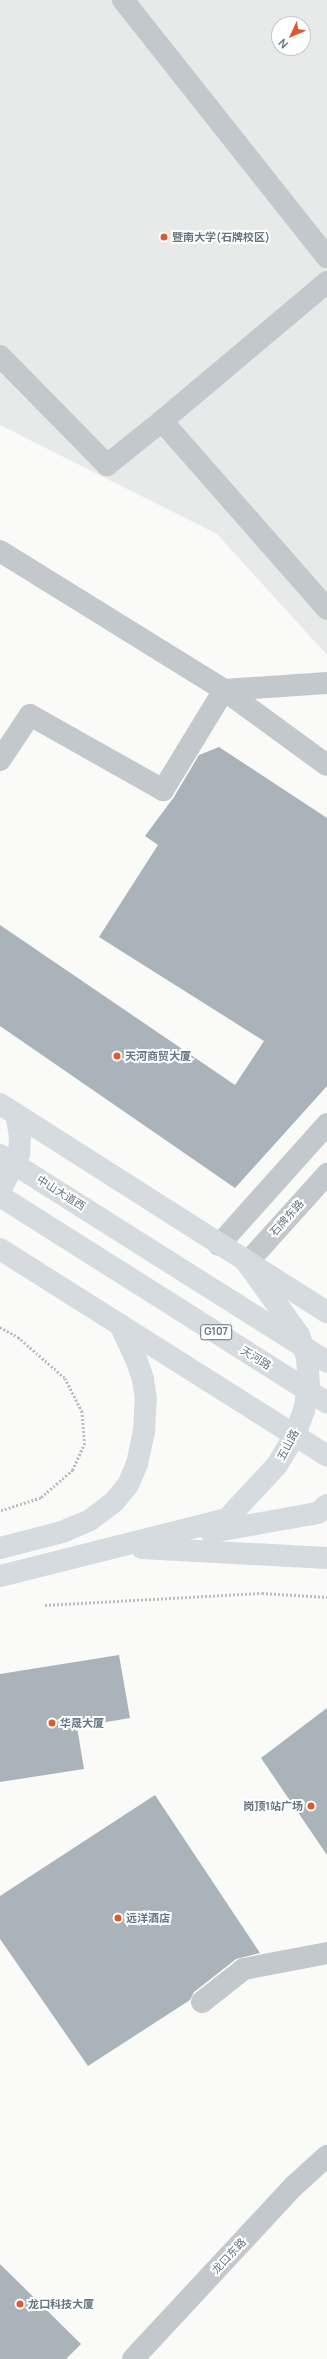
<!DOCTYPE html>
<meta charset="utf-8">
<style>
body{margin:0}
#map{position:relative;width:327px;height:2359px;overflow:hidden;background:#fafaf8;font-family:Manrope,"Noto Sans SC",sans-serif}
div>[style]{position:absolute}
.built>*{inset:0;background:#e8e9e9}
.building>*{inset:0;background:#aab3b9}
.path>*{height:2.5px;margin-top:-1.25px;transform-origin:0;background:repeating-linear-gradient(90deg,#bbbfc2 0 2px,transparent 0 4px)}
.minor>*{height:22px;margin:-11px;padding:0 11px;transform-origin:11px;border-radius:11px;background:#c3c8cc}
.major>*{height:22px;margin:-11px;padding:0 11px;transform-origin:11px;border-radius:11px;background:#d6dbdf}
.highway>*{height:22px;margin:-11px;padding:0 11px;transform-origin:11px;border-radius:11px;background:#d6dbdf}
.dots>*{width:11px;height:11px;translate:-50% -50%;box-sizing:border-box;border:2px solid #fff;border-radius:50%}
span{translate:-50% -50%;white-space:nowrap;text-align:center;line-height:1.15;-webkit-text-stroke:4px #fff;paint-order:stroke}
.shield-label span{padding:1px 3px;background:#fff;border:1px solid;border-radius:3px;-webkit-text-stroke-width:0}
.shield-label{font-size:10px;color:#657683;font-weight:700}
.poi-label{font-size:11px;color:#657683;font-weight:700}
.left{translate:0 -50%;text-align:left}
.right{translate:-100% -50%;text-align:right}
.street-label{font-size:11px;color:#657683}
.north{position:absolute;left:271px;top:16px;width:40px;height:40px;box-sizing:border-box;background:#fff;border:1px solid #c1c8cd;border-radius:50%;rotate:226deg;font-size:11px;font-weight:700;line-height:16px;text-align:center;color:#657683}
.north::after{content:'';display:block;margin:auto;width:14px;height:18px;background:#e4572e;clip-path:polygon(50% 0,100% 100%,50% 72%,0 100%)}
</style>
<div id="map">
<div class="built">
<div style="clip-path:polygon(evenodd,0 0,327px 0,327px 655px,217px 534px,0 425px,0 0,279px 24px,303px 24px,303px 48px,279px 48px,279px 24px)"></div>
</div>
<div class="building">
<div style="clip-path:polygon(219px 747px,327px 818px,327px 1086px,235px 1188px,0 1026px,0 925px,235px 1085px,264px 1041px,99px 937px,158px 845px,145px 836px,174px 797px,199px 755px)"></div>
<div style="clip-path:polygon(119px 1655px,130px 1718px,77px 1727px,84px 1769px,0 1782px,0 1674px)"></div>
<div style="clip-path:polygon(327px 1708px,327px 1855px,261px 1758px)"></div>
<div style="clip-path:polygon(155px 1795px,260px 1953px,236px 1959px,194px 1992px,190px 2000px,88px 2066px,0 1939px,0 1896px)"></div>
<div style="clip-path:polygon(0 2264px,81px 2344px,66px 2359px,0 2359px)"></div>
</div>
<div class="path">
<div style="left:0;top:1327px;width:21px;rotate:29deg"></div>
<div style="left:18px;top:1337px;width:62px;rotate:41.1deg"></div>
<div style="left:65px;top:1378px;width:37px;rotate:63deg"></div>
<div style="left:82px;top:1411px;width:32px;rotate:85deg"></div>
<div style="left:85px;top:1443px;width:30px;rotate:114deg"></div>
<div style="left:73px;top:1470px;width:43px;rotate:138.8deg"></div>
<div style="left:41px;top:1498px;width:43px;rotate:162.4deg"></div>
<div style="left:45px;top:1605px;width:217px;rotate:-3.2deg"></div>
<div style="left:262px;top:1593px;width:65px;rotate:3.5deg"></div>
</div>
<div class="minor">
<div style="left:123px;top:0;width:328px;rotate:51.6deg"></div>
<div style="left:0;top:356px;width:153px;rotate:45.5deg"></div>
<div style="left:107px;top:465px;width:70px;rotate:-38.7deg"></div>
<div style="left:162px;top:421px;width:250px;rotate:48.7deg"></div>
<div style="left:162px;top:421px;width:216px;rotate:-40.1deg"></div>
<div style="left:0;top:551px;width:264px;rotate:31.8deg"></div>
<div style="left:224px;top:690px;width:103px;rotate:-3.9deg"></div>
<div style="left:0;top:760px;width:54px;rotate:-56.3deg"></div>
<div style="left:30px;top:715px;width:153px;rotate:29.4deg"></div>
<div style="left:163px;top:790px;width:117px;rotate:-58.6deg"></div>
<div style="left:224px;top:690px;width:127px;rotate:36.1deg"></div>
<div style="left:219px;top:1245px;width:162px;rotate:-48.2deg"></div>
<div style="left:247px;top:1263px;width:120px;rotate:-48deg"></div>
<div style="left:202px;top:2002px;width:53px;rotate:-38.2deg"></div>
<div style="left:244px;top:1969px;width:85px;rotate:-10.9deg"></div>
<div style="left:133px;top:2359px;width:236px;rotate:-47.1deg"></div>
<div style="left:294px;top:2186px;width:45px;rotate:-42.3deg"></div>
</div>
<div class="major">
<div style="left:0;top:1104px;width:388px;rotate:32.5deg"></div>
<div style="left:0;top:1191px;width:42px;rotate:-62.8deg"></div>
<div style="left:19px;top:1154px;width:18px;rotate:-87deg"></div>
<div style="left:20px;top:1136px;width:22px;rotate:-100deg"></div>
<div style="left:0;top:1249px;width:387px;rotate:32.3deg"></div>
<div style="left:211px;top:1532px;width:109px;rotate:-10.1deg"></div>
<div style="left:318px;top:1513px;width:12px;rotate:-42deg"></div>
<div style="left:0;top:1548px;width:64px;rotate:-14.5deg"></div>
<div style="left:62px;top:1532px;width:30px;rotate:-23deg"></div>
<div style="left:90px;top:1520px;width:30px;rotate:-37deg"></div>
<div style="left:114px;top:1502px;width:22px;rotate:-51deg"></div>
<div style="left:128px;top:1485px;width:23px;rotate:-67deg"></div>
<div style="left:137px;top:1464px;width:33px;rotate:-78deg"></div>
<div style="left:144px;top:1432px;width:33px;rotate:-87deg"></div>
<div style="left:146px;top:1399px;width:20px;rotate:-99deg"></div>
<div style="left:143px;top:1379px;width:21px;rotate:-109deg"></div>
<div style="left:136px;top:1359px;width:38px;rotate:-115deg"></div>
<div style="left:142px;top:1548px;width:185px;rotate:3.1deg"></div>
<div style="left:0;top:1576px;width:234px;rotate:-14.1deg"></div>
<div style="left:227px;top:1519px;width:74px;rotate:-47.2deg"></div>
<div style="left:277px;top:1465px;width:35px;rotate:-59deg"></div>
<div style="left:295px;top:1435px;width:27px;rotate:-70deg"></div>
<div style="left:304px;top:1410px;width:25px;rotate:-79deg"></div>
<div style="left:309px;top:1385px;width:27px;rotate:-94deg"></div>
<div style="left:307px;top:1358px;width:24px;rotate:-109deg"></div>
<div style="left:299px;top:1335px;width:89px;rotate:-125.8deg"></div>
</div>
<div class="highway">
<div style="left:0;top:1155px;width:387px;rotate:32.3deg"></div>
<div style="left:0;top:1196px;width:387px;rotate:32.3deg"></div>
</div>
<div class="dots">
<div style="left:164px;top:237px;background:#e4572e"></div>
<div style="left:117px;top:1056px;background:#e4572e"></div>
<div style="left:52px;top:1723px;background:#e4572e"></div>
<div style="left:311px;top:1806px;background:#e4572e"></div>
<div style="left:118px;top:1918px;background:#e4572e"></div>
<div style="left:20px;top:2304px;background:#e4572e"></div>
</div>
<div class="shield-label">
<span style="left:216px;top:1332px">G107</span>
</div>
<div class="poi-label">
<span class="left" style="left:172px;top:237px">暨南大学(石牌校区)</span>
<span class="left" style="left:125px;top:1056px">天河商贸大厦</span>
<span class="left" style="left:60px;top:1723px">华晟大厦</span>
<span class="right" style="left:303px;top:1806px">岗顶1站广场</span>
<span class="left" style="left:126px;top:1918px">远洋酒店</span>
<span class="left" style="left:28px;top:2304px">龙口科技大厦</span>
</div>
<div class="street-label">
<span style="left:61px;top:1193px;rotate:32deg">中山大道西</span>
<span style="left:287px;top:1218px;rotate:-48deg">石牌东路</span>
<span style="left:256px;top:1358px;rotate:32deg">天河路</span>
<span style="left:288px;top:1445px;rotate:-62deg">五山路</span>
<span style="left:229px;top:2256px;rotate:-47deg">龙口东路</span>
</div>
<div class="north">N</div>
</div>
